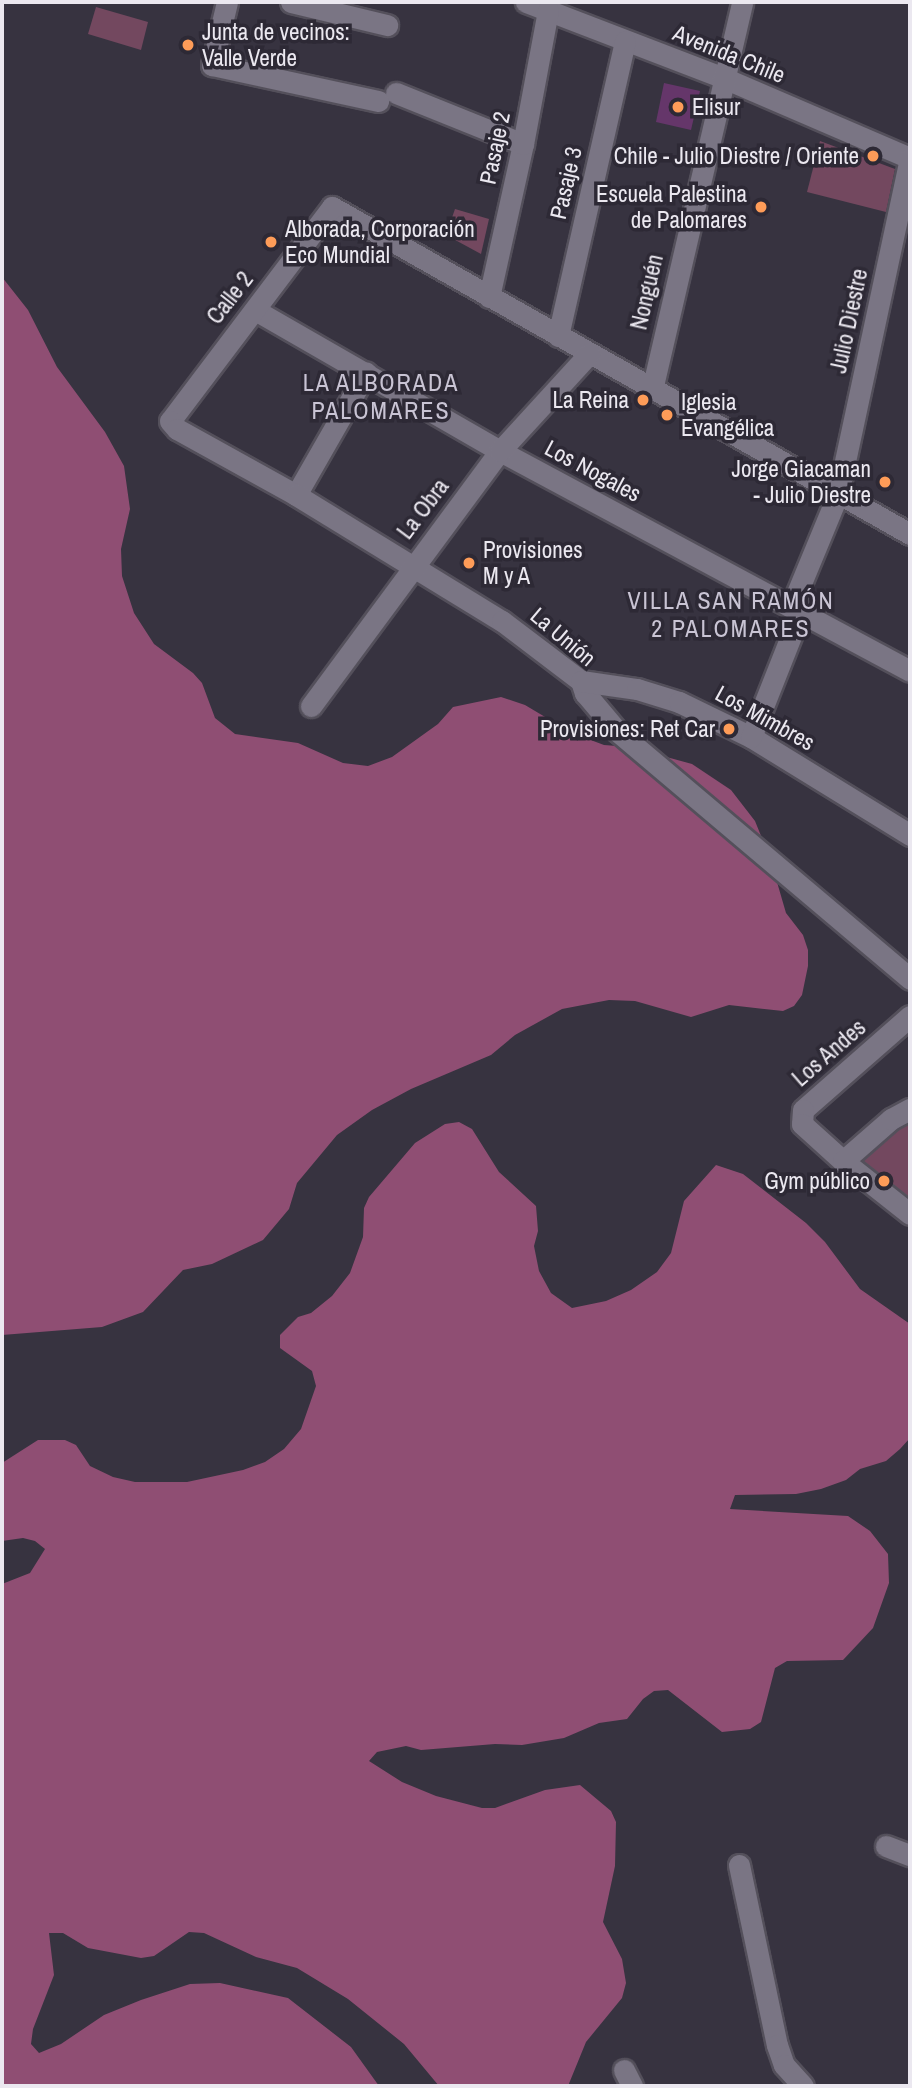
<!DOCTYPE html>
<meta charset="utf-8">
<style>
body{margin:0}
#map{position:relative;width:912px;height:2088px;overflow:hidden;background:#373340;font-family:"Archivo Narrow",sans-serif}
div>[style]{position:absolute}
.green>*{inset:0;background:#73485f}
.forest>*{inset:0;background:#8f4e73}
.building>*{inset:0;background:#65366a}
.roads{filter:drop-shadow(2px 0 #54505b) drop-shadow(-2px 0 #54505b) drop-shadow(0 2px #54505b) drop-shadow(0 -2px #54505b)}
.minor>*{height:21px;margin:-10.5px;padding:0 10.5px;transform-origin:10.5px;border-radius:10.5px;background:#7a7584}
.dots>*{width:19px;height:19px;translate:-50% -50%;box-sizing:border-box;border:4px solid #2d2935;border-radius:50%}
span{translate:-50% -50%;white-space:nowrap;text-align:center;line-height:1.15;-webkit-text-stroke:7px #2d2935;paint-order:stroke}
.poi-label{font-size:23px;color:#ebe8f0}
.left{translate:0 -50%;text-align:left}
.right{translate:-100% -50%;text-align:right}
.street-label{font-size:23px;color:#ebe8f0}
.neighbourhood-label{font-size:24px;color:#c9c4d4;letter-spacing:2px}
.frame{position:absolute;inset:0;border:4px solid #ebe8f0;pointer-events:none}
</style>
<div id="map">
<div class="green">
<div style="clip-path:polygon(96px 7px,148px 22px,141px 50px,88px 34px)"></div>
<div style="clip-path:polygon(820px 141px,895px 169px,886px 212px,807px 192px)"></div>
<div style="clip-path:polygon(455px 209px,489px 219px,481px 254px,446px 235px)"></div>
<div style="clip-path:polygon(910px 1113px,910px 1199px,856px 1156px)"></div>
</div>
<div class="forest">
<div style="clip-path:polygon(2px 277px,28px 310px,57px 367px,105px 432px,124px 466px,130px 509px,121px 549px,122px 576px,134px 613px,154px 644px,193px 673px,202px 683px,215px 718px,235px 734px,298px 743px,343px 763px,368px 766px,392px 757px,438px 724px,453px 707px,501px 697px,525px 705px,572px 733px,604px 745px,630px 747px,692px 764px,731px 790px,755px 821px,770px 858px,786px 913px,803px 935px,808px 950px,808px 966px,802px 995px,794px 1006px,783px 1011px,729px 1005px,691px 1017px,635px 1001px,609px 1000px,562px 1009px,515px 1035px,491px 1055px,411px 1089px,372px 1110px,337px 1135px,297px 1183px,289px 1209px,263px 1240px,212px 1264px,183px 1270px,143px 1312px,102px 1327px,2px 1335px)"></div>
<div style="clip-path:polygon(459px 1122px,472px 1129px,499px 1172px,536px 1206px,538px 1231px,534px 1246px,539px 1271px,551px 1293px,572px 1308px,606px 1301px,631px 1290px,657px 1272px,671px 1253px,684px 1201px,716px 1165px,743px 1174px,806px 1223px,825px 1242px,860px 1289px,910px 1324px,910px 1438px,900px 1449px,886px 1461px,860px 1469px,846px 1480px,821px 1489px,796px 1494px,735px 1495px,730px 1509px,848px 1516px,870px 1531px,888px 1554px,889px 1583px,873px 1628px,843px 1660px,787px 1661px,775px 1668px,761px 1722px,750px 1729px,722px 1732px,668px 1690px,654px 1691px,643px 1699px,627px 1719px,599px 1723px,564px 1738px,522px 1745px,495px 1744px,421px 1750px,406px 1746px,377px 1752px,369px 1761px,402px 1782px,436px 1796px,482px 1808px,495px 1808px,545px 1790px,580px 1785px,611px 1811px,616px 1822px,615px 1866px,603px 1922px,622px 1959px,626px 1983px,622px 1998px,586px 2042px,568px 2086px,439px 2086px,404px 2044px,348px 1999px,297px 1968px,256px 1957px,204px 1933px,189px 1932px,154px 1956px,141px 1958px,88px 1948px,63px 1933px,49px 1933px,54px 1975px,33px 2029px,31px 2044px,39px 2053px,61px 2044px,104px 2015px,141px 2000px,190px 1984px,220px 1983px,288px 1998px,351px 2047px,379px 2086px,2px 2086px,2px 1584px,30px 1573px,45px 1549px,35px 1541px,23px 1538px,2px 1541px,2px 1463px,38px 1440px,65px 1440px,76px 1445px,90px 1466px,113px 1477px,135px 1482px,187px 1482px,243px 1470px,265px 1462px,284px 1449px,301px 1429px,316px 1386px,312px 1371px,280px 1348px,280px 1335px,298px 1317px,311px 1313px,332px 1296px,350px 1273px,363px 1237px,364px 1208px,369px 1197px,415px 1143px,445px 1124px)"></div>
</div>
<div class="building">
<div style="clip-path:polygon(664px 83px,700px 91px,691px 130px,656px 122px)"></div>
</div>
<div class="roads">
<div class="minor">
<div style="left:227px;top:2px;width:65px;rotate:103.4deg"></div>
<div style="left:212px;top:65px;width:170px;rotate:12.2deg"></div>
<div style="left:291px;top:2px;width:99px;rotate:13.5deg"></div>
<div style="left:526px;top:2px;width:212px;rotate:21deg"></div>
<div style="left:724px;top:78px;width:202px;rotate:23.3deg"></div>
<div style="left:396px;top:93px;width:137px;rotate:21.9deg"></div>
<div style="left:489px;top:297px;width:157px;rotate:-77.5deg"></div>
<div style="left:523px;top:144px;width:136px;rotate:-79.4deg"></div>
<div style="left:255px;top:310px;width:283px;rotate:29.9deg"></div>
<div style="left:500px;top:451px;width:465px;rotate:28.2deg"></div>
<div style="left:558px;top:336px;width:302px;rotate:-77.2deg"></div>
<div style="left:652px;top:390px;width:398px;rotate:-76.9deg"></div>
<div style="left:296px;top:495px;width:141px;rotate:-60.2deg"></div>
<div style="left:910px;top:534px;width:664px;rotate:-150.5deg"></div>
<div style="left:332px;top:207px;width:268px;rotate:127.1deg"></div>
<div style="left:170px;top:421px;width:11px;rotate:49deg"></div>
<div style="left:177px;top:429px;width:136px;rotate:29deg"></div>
<div style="left:296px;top:495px;width:241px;rotate:31.5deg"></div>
<div style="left:502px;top:621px;width:99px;rotate:37.2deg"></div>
<div style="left:581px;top:681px;width:13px;rotate:72deg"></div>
<div style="left:585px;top:693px;width:50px;rotate:49.9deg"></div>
<div style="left:617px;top:731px;width:384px;rotate:40.2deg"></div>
<div style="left:792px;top:605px;width:120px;rotate:-67.5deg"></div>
<div style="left:838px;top:494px;width:343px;rotate:-77.9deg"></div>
<div style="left:581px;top:681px;width:57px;rotate:8.1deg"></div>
<div style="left:637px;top:689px;width:44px;rotate:17.2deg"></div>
<div style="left:679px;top:702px;width:80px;rotate:25.9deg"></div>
<div style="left:751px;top:737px;width:187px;rotate:31.6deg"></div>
<div style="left:311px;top:706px;width:317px;rotate:-53.5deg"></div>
<div style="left:500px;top:451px;width:132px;rotate:-47.5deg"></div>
<div style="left:751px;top:737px;width:136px;rotate:-68.4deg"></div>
<div style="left:910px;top:1016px;width:142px;rotate:138.7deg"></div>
<div style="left:803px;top:1110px;width:14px;rotate:94deg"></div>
<div style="left:802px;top:1124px;width:55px;rotate:42.1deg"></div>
<div style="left:843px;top:1161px;width:85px;rotate:38.3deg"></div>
<div style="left:843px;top:1161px;width:64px;rotate:-41.2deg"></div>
<div style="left:891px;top:1119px;width:21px;rotate:-28deg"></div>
<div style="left:886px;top:1846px;width:26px;rotate:21deg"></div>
<div style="left:739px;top:1865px;width:184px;rotate:78.1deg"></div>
<div style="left:777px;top:2045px;width:21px;rotate:71deg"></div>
<div style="left:784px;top:2065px;width:28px;rotate:48deg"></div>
<div style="left:624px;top:2070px;width:18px;rotate:63deg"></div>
</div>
</div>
<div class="dots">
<div style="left:188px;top:45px;background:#fe9c58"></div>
<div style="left:678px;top:107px;background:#fe9c58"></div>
<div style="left:873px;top:156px;background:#fe9c58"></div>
<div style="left:761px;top:207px;background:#fe9c58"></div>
<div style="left:271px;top:242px;background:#fe9c58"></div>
<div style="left:643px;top:400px;background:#fe9c58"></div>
<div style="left:667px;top:415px;background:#fe9c58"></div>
<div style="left:885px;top:482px;background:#fe9c58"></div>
<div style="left:469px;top:563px;background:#fe9c58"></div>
<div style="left:729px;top:729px;background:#fe9c58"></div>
<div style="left:884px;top:1181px;background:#fe9c58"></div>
</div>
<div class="poi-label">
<span class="left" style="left:202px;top:45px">Junta de vecinos:<br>Valle Verde</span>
<span class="left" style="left:692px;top:107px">Elisur</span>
<span class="right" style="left:859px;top:156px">Chile - Julio Diestre / Oriente</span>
<span class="right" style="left:747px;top:207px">Escuela Palestina<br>de Palomares</span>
<span class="left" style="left:285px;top:242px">Alborada, Corporación<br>Eco Mundial</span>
<span class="right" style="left:629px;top:400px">La Reina</span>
<span class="left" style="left:681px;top:415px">Iglesia<br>Evangélica</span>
<span class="right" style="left:871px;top:482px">Jorge Giacaman<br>- Julio Diestre</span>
<span class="left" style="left:483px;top:563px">Provisiones<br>M y A</span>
<span class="right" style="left:715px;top:729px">Provisiones: Ret Car</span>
<span class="right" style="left:870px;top:1181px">Gym público</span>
</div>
<div class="street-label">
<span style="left:729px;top:54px;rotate:22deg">Avenida Chile</span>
<span style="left:495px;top:148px;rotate:-78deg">Pasaje 2</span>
<span style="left:566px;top:183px;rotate:-77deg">Pasaje 3</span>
<span style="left:647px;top:292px;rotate:-77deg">Nonguén</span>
<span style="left:230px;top:298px;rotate:-52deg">Calle 2</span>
<span style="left:849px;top:321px;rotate:-78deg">Julio Diestre</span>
<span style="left:593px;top:471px;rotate:28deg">Los Nogales</span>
<span style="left:423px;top:509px;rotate:-53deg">La Obra</span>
<span style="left:563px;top:637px;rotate:40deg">La Unión</span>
<span style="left:765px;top:718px;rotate:29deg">Los Mimbres</span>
<span style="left:829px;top:1053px;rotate:-41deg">Los Andes</span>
</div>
<div class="neighbourhood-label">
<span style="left:381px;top:397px">LA ALBORADA<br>PALOMARES</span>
<span style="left:731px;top:615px">VILLA SAN RAMÓN<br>2 PALOMARES</span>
</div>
<div class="frame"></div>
</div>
